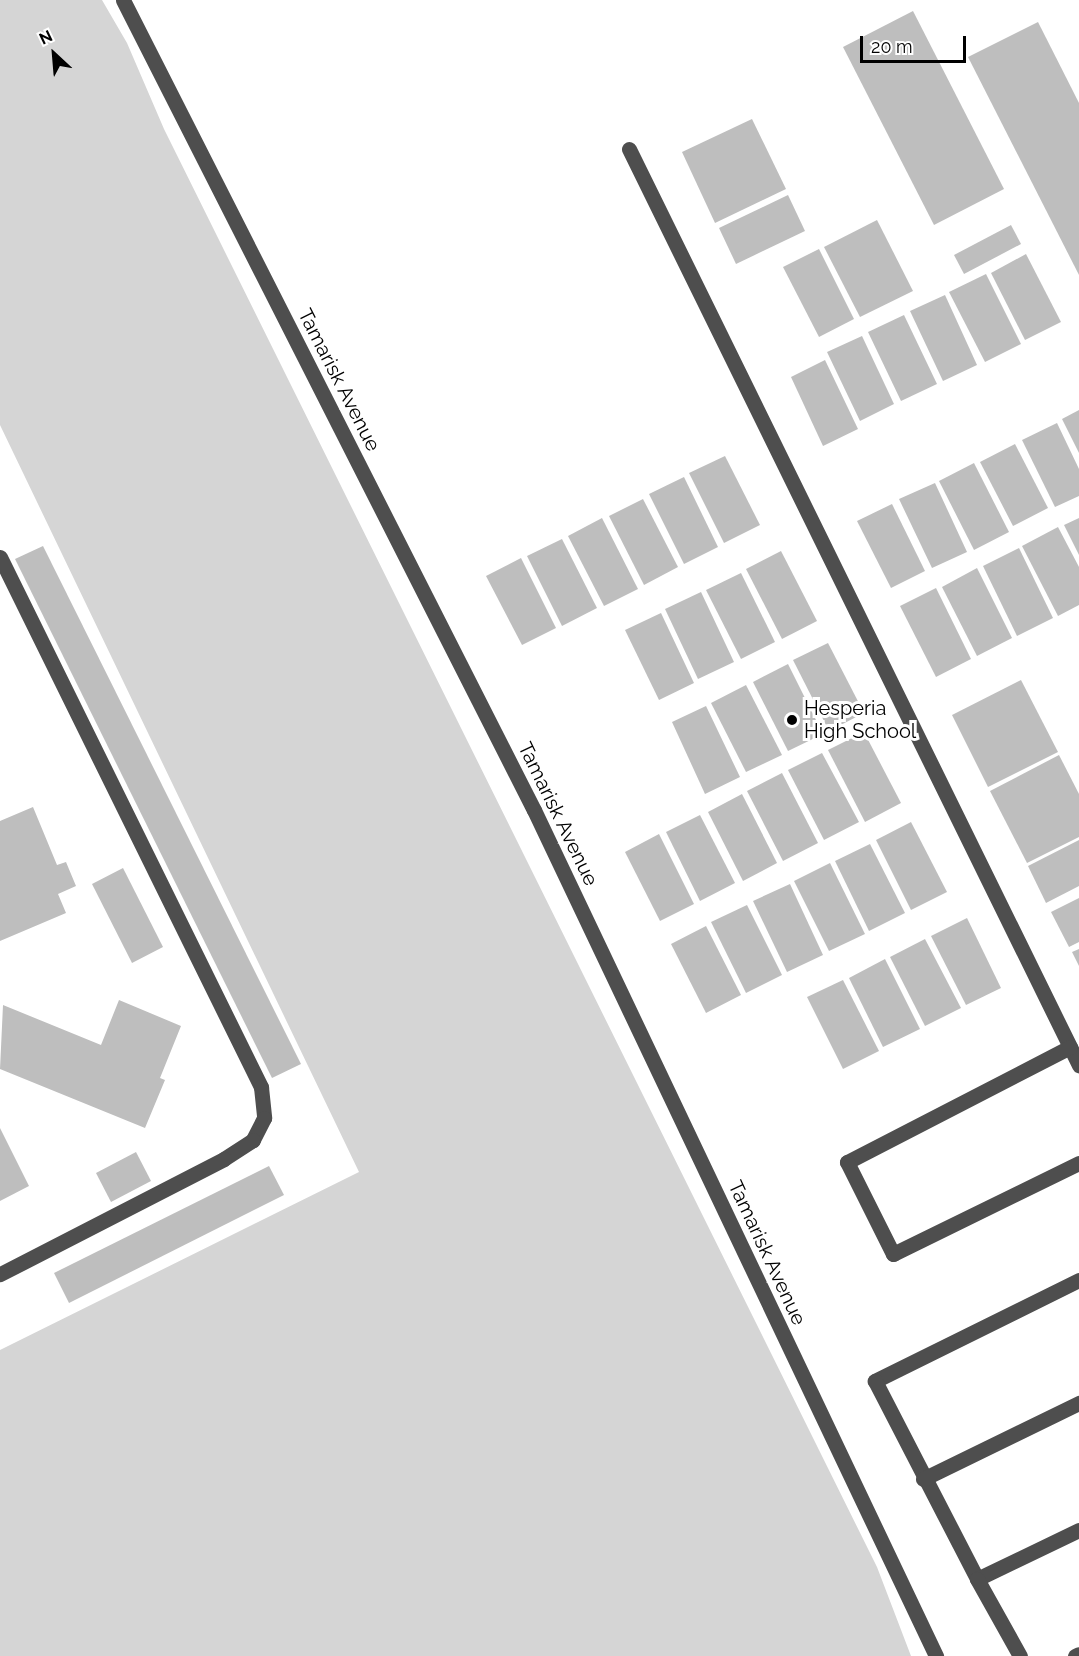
<!DOCTYPE html>
<style>
body{margin:0}
#map{position:relative;width:1079px;height:1656px;overflow:hidden;background:#fff;font-family:Raleway,sans-serif}
div>[style]{position:absolute}
.green>*{inset:0;background:#d5d5d5}
.building>*{inset:0;background:#bebebe}
.minor>*{height:15px;margin:-7.5px;padding:0 7.5px;transform-origin:7.5px;border-radius:7.5px;background:#4e4e4e}
.dots>*{width:16px;height:16px;translate:-50% -50%;box-sizing:border-box;border:3px solid #fff;border-radius:50%}
span{translate:-50% -50%;white-space:nowrap;text-align:center;line-height:1.15;-webkit-text-stroke:6px #fff;paint-order:stroke}
.street-label{font-size:20px;color:#000}
.poi-label{font-size:20px;color:#000}
.left{translate:0 -50%;text-align:left}
.north{position:absolute;left:24px;top:24px;width:60px;height:60px;-webkit-text-stroke:4px #fff;paint-order:stroke;rotate:334deg;font-size:16px;font-weight:700;line-height:24px;text-align:center;color:#000}
.north::after{content:'';display:block;margin:auto;width:21px;height:27px;background:#000;clip-path:polygon(50% 0,100% 100%,50% 72%,0 100%)}
.scale{position:absolute;left:860px;top:36px;width:106px;height:27px;box-sizing:border-box;border:3px solid #000;border-top:0;padding-left:8px;font-size:18px;line-height:21px;white-space:nowrap;color:#000;-webkit-text-stroke:4px #fff;paint-order:stroke}
</style>
<div id="map">
<div class="green">
<div style="clip-path:polygon(0 0,102px 0,127px 43px,164px 129px,877px 1567px,911px 1656px,0 1656px,0 1350px,359px 1172px,0 425px)"></div>
</div>
<div class="building">
<div style="clip-path:polygon(913px 11px,1004px 189px,934px 225px,843px 47px)"></div>
<div style="clip-path:polygon(1038px 22px,1079px 103px,1079px 275px,968px 57px)"></div>
<div style="clip-path:polygon(752px 119px,786px 189px,715px 223px,682px 152px)"></div>
<div style="clip-path:polygon(788px 195px,805px 231px,736px 264px,719px 228px)"></div>
<div style="clip-path:polygon(877px 220px,913px 291px,860px 317px,824px 247px)"></div>
<div style="clip-path:polygon(1011px 225px,1021px 244px,964px 274px,954px 255px)"></div>
<div style="clip-path:polygon(819px 249px,854px 319px,819px 337px,783px 267px)"></div>
<div style="clip-path:polygon(1026px 254px,1061px 322px,1025px 340px,991px 273px)"></div>
<div style="clip-path:polygon(986px 274px,1021px 344px,985px 362px,949px 292px)"></div>
<div style="clip-path:polygon(945px 295px,977px 365px,943px 381px,910px 311px)"></div>
<div style="clip-path:polygon(904px 315px,937px 384px,901px 401px,868px 332px)"></div>
<div style="clip-path:polygon(862px 336px,894px 404px,860px 421px,827px 352px)"></div>
<div style="clip-path:polygon(825px 360px,858px 429px,823px 446px,791px 377px)"></div>
<div style="clip-path:polygon(1079px 410px,1079px 453px,1062px 419px)"></div>
<div style="clip-path:polygon(1057px 423px,1079px 469px,1079px 496px,1055px 507px,1022px 440px)"></div>
<div style="clip-path:polygon(1015px 444px,1048px 508px,1013px 526px,980px 462px)"></div>
<div style="clip-path:polygon(725px 456px,760px 525px,724px 543px,689px 473px)"></div>
<div style="clip-path:polygon(974px 463px,1009px 532px,974px 550px,939px 481px)"></div>
<div style="clip-path:polygon(684px 477px,718px 547px,684px 564px,649px 494px)"></div>
<div style="clip-path:polygon(935px 483px,967px 552px,932px 568px,899px 499px)"></div>
<div style="clip-path:polygon(643px 499px,678px 567px,644px 585px,609px 516px)"></div>
<div style="clip-path:polygon(892px 504px,925px 571px,891px 588px,857px 521px)"></div>
<div style="clip-path:polygon(602px 518px,638px 589px,604px 606px,568px 536px)"></div>
<div style="clip-path:polygon(1079px 518px,1079px 555px,1064px 525px)"></div>
<div style="clip-path:polygon(1058px 527px,1079px 567px,1079px 605px,1058px 616px,1022px 546px)"></div>
<div style="clip-path:polygon(562px 539px,597px 608px,562px 626px,527px 556px)"></div>
<div style="clip-path:polygon(43px 546px,301px 1064px,272px 1078px,15px 559px)"></div>
<div style="clip-path:polygon(1019px 548px,1053px 618px,1017px 636px,983px 566px)"></div>
<div style="clip-path:polygon(781px 551px,817px 621px,782px 639px,746px 569px)"></div>
<div style="clip-path:polygon(521px 558px,556px 628px,522px 645px,486px 576px)"></div>
<div style="clip-path:polygon(977px 568px,1012px 638px,977px 656px,942px 587px)"></div>
<div style="clip-path:polygon(741px 573px,775px 642px,741px 659px,706px 590px)"></div>
<div style="clip-path:polygon(936px 588px,971px 659px,936px 677px,900px 606px)"></div>
<div style="clip-path:polygon(701px 592px,734px 662px,698px 679px,665px 609px)"></div>
<div style="clip-path:polygon(661px 613px,694px 683px,659px 700px,625px 630px)"></div>
<div style="clip-path:polygon(828px 643px,864px 713px,829px 731px,793px 660px)"></div>
<div style="clip-path:polygon(788px 664px,823px 734px,788px 751px,753px 682px)"></div>
<div style="clip-path:polygon(1021px 680px,1058px 752px,988px 787px,952px 715px)"></div>
<div style="clip-path:polygon(746px 685px,782px 755px,746px 772px,711px 703px)"></div>
<div style="clip-path:polygon(706px 706px,740px 777px,705px 794px,672px 722px)"></div>
<div style="clip-path:polygon(864px 732px,901px 803px,865px 822px,828px 750px)"></div>
<div style="clip-path:polygon(822px 753px,859px 822px,824px 840px,788px 770px)"></div>
<div style="clip-path:polygon(1059px 755px,1079px 794px,1079px 837px,1027px 863px,990px 791px)"></div>
<div style="clip-path:polygon(782px 773px,818px 843px,783px 861px,747px 791px)"></div>
<div style="clip-path:polygon(742px 794px,777px 863px,743px 881px,708px 812px)"></div>
<div style="clip-path:polygon(33px 807px,57px 865px,66px 862px,76px 886px,58px 894px,66px 913px,0 941px,0 821px)"></div>
<div style="clip-path:polygon(700px 815px,735px 883px,700px 901px,666px 832px)"></div>
<div style="clip-path:polygon(911px 822px,947px 892px,911px 910px,876px 840px)"></div>
<div style="clip-path:polygon(659px 834px,694px 904px,660px 921px,625px 852px)"></div>
<div style="clip-path:polygon(1079px 840px,1079px 886px,1046px 903px,1028px 866px)"></div>
<div style="clip-path:polygon(870px 844px,905px 913px,869px 931px,835px 861px)"></div>
<div style="clip-path:polygon(830px 863px,865px 934px,829px 951px,794px 881px)"></div>
<div style="clip-path:polygon(123px 868px,163px 947px,132px 963px,92px 884px)"></div>
<div style="clip-path:polygon(790px 884px,823px 955px,787px 972px,753px 901px)"></div>
<div style="clip-path:polygon(1079px 898px,1079px 942px,1069px 947px,1051px 912px)"></div>
<div style="clip-path:polygon(747px 905px,782px 975px,746px 993px,711px 922px)"></div>
<div style="clip-path:polygon(967px 918px,1001px 988px,966px 1005px,931px 936px)"></div>
<div style="clip-path:polygon(706px 926px,741px 995px,706px 1013px,671px 944px)"></div>
<div style="clip-path:polygon(925px 939px,961px 1008px,925px 1026px,890px 957px)"></div>
<div style="clip-path:polygon(1079px 949px,1079px 966px,1072px 952px)"></div>
<div style="clip-path:polygon(885px 959px,920px 1029px,883px 1047px,849px 978px)"></div>
<div style="clip-path:polygon(843px 980px,879px 1051px,843px 1069px,807px 997px)"></div>
<div style="clip-path:polygon(119px 1000px,181px 1026px,160px 1078px,165px 1080px,145px 1128px,0 1069px,3px 1005px,101px 1045px)"></div>
<div style="clip-path:polygon(0 1128px,29px 1186px,0 1201px)"></div>
<div style="clip-path:polygon(136px 1152px,151px 1181px,111px 1202px,96px 1173px)"></div>
<div style="clip-path:polygon(269px 1166px,284px 1195px,69px 1303px,54px 1273px)"></div>
</div>
<div class="minor">
<div style="left:123px;top:0;width:908px;rotate:63.1deg"></div>
<div style="left:534px;top:810px;width:937px;rotate:64.58deg"></div>
<div style="left:629px;top:149px;width:1021px;rotate:63.84deg"></div>
<div style="left:0;top:557px;width:591px;rotate:63.78deg"></div>
<div style="left:261px;top:1087px;width:31px;rotate:84deg"></div>
<div style="left:264px;top:1118px;width:25px;rotate:117deg"></div>
<div style="left:253px;top:1140px;width:35px;rotate:147deg"></div>
<div style="left:224px;top:1159px;width:252px;rotate:152.8deg"></div>
<div style="left:1070px;top:1047px;width:251px;rotate:152.7deg"></div>
<div style="left:847px;top:1162px;width:103px;rotate:63.4deg"></div>
<div style="left:893px;top:1254px;width:207px;rotate:-26.1deg"></div>
<div style="left:1079px;top:1280px;width:228px;rotate:153.7deg"></div>
<div style="left:875px;top:1381px;width:223px;rotate:62.7deg"></div>
<div style="left:977px;top:1579px;width:113px;rotate:-25.7deg"></div>
<div style="left:923px;top:1479px;width:174px;rotate:-26deg"></div>
<div style="left:977px;top:1579px;width:88px;rotate:60.8deg"></div>
<div style="left:1075px;top:1656px;width:4px;rotate:-27deg"></div>
</div>
<div class="dots">
<div style="left:792px;top:720px;background:#000"></div>
</div>
<div class="street-label">
<span style="left:339px;top:380px;rotate:63deg">Tamarisk Avenue</span>
<span style="left:558px;top:814px;rotate:64deg">Tamarisk Avenue</span>
<span style="left:767px;top:1253px;rotate:65deg">Tamarisk Avenue</span>
</div>
<div class="poi-label">
<span class="left" style="left:804px;top:720px">Hesperia<br>High School</span>
</div>
<div class="north">N</div>
<div class="scale">20 m</div>
</div>
